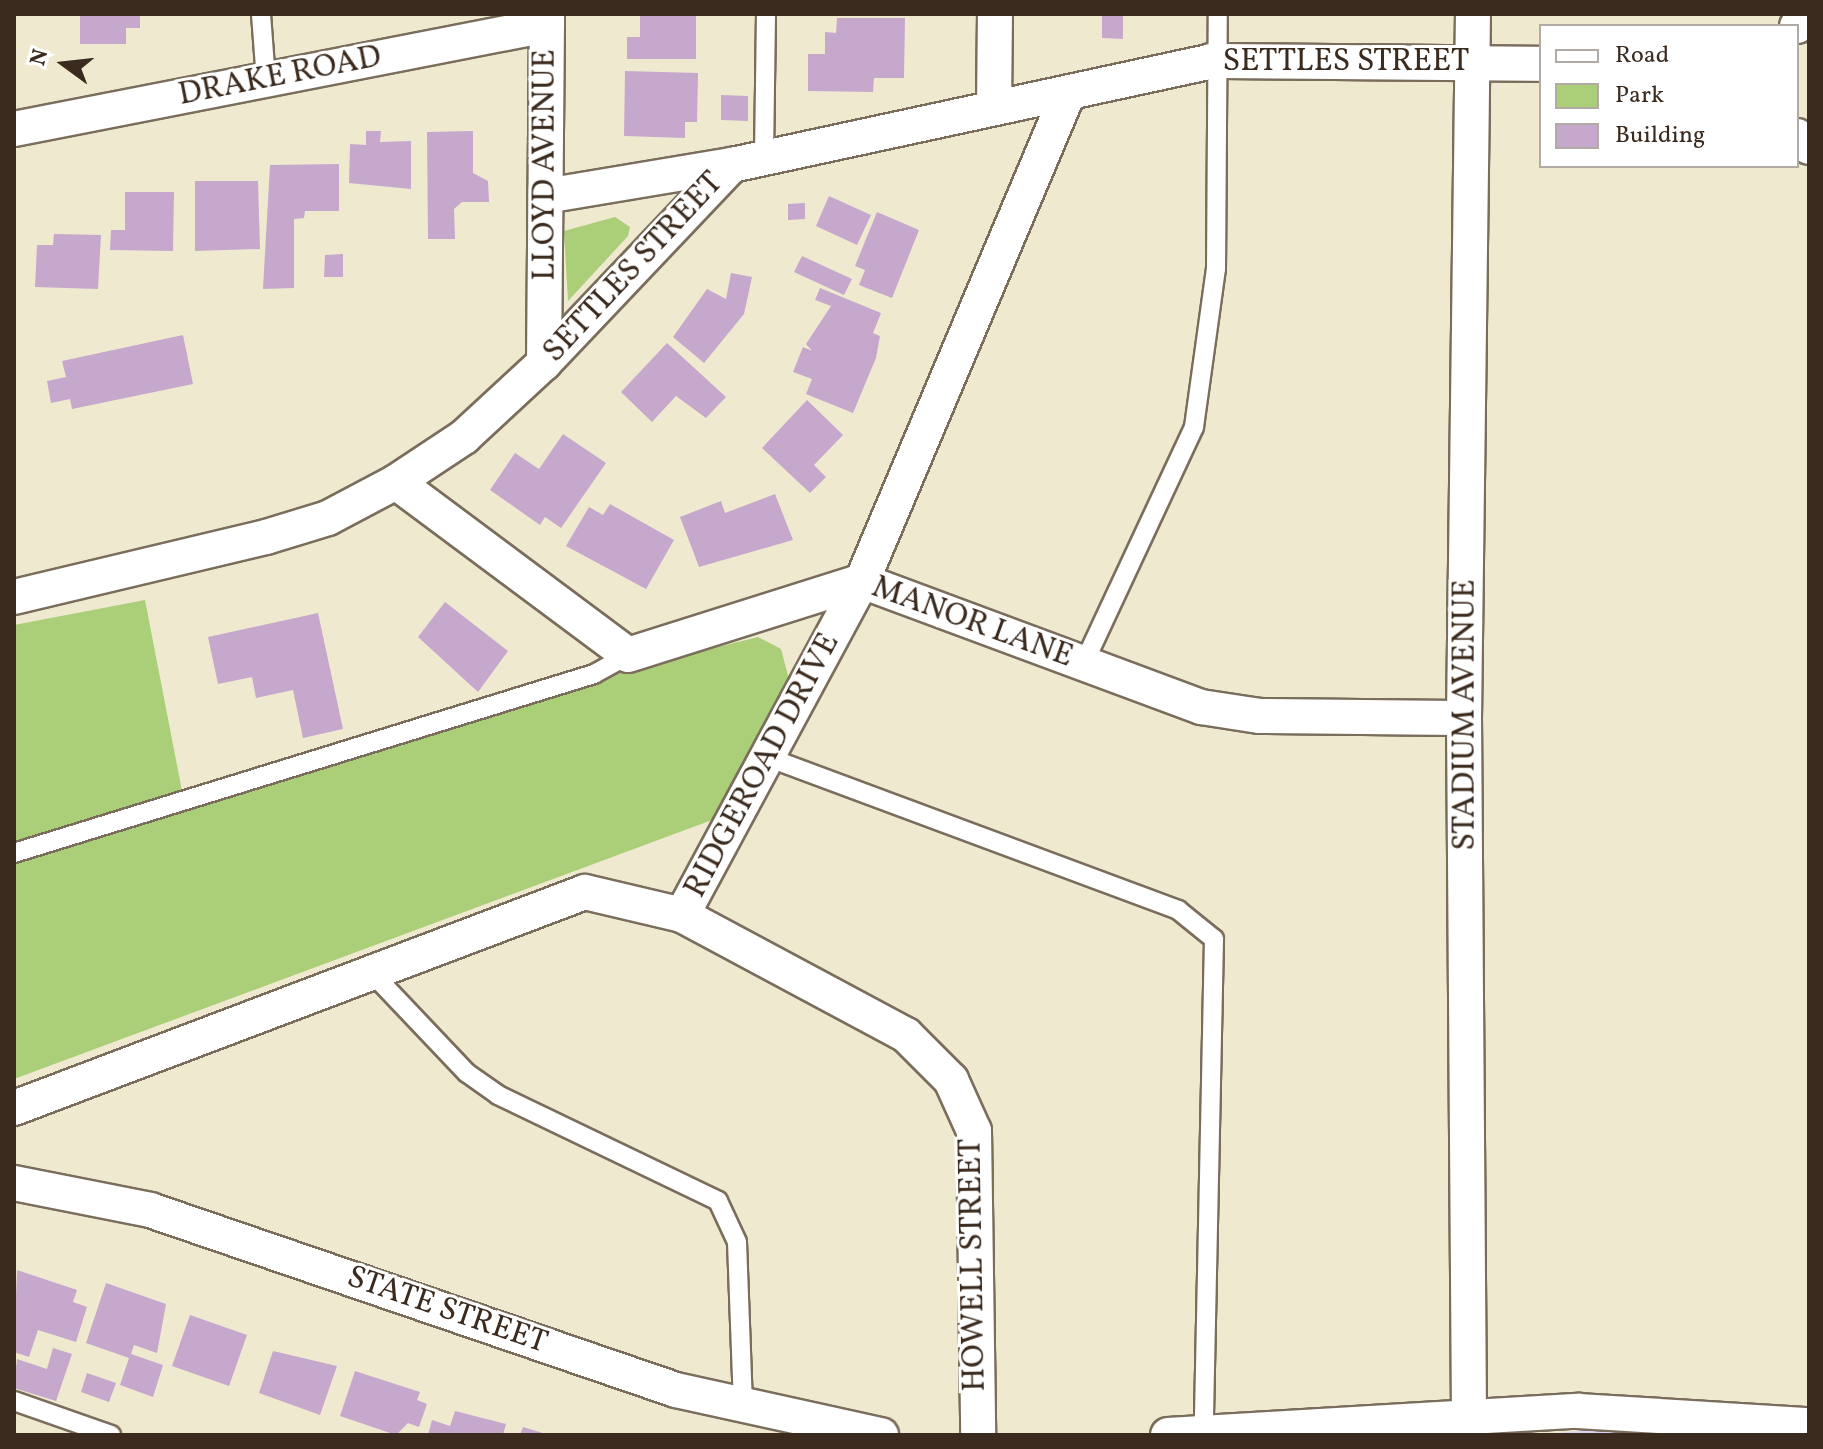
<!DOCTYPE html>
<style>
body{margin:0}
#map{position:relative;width:1823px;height:1449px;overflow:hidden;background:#efe9d0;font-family:Vollkorn,serif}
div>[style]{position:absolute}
.built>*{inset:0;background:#ddd5f6}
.green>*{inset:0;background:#abcf78}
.building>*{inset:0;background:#c6a8cd}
.roads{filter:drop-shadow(2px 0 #7a6d5c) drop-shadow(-2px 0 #7a6d5c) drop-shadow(0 2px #7a6d5c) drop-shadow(0 -2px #7a6d5c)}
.service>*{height:18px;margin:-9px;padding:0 9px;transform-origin:9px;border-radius:9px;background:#fff}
.minor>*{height:34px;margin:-17px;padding:0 17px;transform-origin:17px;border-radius:17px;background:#fff}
span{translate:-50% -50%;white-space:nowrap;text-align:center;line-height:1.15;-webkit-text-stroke:6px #fff;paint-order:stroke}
.street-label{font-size:32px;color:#3b2a1e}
.frame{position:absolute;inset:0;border:16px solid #3b2a1e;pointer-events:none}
.legend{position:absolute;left:1539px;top:24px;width:260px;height:144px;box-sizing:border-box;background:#fff;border:2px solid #b1aaa5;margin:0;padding:10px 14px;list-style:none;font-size:24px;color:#3b2a1e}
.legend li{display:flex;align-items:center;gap:16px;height:40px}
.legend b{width:40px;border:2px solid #b1aaa5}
.north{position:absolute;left:24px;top:24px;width:80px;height:80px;-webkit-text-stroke:6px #fff;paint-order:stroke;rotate:285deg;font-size:22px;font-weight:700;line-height:32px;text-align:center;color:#3b2a1e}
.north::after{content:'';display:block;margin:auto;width:28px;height:36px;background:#3b2a1e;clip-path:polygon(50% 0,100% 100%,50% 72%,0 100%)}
</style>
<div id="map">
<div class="built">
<div style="clip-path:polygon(1596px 1429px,1650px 1431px,1693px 1435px,1539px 1435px)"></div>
</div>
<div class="green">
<div style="clip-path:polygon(615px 217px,630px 227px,628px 236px,568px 301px,564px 231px)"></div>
<div style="clip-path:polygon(145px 600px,182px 791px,14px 842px,14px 625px)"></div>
<div style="clip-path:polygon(758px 637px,781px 649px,790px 683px,712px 820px,14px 1079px,14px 861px,621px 671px)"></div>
</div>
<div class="building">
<div style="clip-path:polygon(80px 14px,140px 14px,140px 28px,126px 28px,126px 44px,80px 44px)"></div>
<div style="clip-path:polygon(640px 14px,696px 14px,696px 59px,627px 59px,627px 37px,640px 37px)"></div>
<div style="clip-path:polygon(1102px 14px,1123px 14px,1123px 39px,1102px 38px)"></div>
<div style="clip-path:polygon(837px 18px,905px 18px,904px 78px,874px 78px,873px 92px,808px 91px,808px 54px,825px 54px,825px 32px,836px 33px)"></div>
<div style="clip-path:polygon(625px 71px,698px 73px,697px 122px,685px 122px,685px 138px,624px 136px)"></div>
<div style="clip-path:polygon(721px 95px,748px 96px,748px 121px,721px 120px)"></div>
<div style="clip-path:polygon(366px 131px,381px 131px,380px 142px,411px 141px,411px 189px,349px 183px,350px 144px,366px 145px)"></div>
<div style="clip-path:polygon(473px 131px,473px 173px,488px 181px,489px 202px,462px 202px,454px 209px,455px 239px,428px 239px,427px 132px)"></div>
<div style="clip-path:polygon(339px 164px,339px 211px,305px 211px,304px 218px,294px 219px,294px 288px,263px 289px,270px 165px)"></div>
<div style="clip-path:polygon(195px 181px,258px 181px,260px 249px,195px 251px)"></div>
<div style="clip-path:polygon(125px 192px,174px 192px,173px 251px,110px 250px,111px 230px,125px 230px)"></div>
<div style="clip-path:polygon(829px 196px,871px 215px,857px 245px,816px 226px)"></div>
<div style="clip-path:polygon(805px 203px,805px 219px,788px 220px,788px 204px)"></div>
<div style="clip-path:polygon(877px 212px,919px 230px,892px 298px,859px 285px,865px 270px,855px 266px)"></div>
<div style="clip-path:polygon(54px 234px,101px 235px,98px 289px,35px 287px,37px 245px,53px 245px)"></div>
<div style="clip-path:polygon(343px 254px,343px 277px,324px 277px,325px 255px)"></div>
<div style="clip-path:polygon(802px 256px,852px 279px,844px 295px,794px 272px)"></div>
<div style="clip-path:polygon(731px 273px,752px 277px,744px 314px,704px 363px,673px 337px,707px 289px,726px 299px)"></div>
<div style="clip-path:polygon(820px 288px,881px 313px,873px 333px,880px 336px,876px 358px,853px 413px,806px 394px,812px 379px,793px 372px,803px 347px,812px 351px,806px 344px,831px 306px,815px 300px)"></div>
<div style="clip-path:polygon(183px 335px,193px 384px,72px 409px,70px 399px,51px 403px,47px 381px,66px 377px,62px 361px)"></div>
<div style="clip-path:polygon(667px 343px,726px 397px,706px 418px,676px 396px,652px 422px,621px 392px)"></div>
<div style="clip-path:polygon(807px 400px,843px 435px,814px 465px,826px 477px,810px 493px,762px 448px)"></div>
<div style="clip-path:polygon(563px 434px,606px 463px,561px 528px,545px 517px,540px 525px,490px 490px,515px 453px,539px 469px)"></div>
<div style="clip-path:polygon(775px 494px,793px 540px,699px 567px,680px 517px,721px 501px,725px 513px)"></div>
<div style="clip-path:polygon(610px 504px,674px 540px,646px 589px,566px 546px,589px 507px,603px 515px)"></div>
<div style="clip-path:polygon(445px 602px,508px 651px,478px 692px,418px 637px)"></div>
<div style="clip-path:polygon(318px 613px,343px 729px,303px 738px,293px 690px,256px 698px,252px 677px,218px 684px,208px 637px)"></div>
<div style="clip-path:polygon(17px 1270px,77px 1290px,73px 1302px,87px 1307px,76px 1342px,38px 1330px,29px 1357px,14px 1352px)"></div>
<div style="clip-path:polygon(106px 1283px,166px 1304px,157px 1353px,134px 1345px,131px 1354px,163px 1365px,153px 1397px,120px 1385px,129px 1358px,86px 1343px)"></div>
<div style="clip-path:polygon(190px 1315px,247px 1335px,229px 1386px,172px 1366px)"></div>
<div style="clip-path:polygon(53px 1348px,72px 1354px,56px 1401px,14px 1388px,17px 1359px,47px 1369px)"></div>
<div style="clip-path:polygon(273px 1351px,337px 1366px,320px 1415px,259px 1393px)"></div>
<div style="clip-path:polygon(355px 1371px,420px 1392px,417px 1400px,427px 1404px,419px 1427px,408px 1423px,396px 1435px,340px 1416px)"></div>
<div style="clip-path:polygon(87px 1373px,116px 1383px,109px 1402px,81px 1392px)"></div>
<div style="clip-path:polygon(455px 1411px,506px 1424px,503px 1435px,428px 1435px,432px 1420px,450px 1426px)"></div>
<div style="clip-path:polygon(523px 1427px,546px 1434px,546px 1435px,520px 1435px)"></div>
</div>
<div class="roads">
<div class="service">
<div style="left:261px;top:14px;width:66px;rotate:85.7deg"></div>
<div style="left:764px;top:157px;width:143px;rotate:-89.2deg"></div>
<div style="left:1084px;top:663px;width:260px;rotate:-65deg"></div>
<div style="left:1194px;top:427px;width:160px;rotate:-82.1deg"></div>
<div style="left:1216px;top:269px;width:255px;rotate:-89.6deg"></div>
<div style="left:767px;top:757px;width:439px;rotate:20.4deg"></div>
<div style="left:1178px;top:910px;width:46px;rotate:38.9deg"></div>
<div style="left:1214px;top:939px;width:494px;rotate:91.2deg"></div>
<div style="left:14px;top:853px;width:607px;rotate:-17.15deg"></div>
<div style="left:594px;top:674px;width:39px;rotate:-29deg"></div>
<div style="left:372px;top:973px;width:138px;rotate:46.5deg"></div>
<div style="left:467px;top:1073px;width:38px;rotate:35deg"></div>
<div style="left:498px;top:1095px;width:244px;rotate:25.7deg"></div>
<div style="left:718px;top:1201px;width:45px;rotate:65.1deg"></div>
<div style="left:737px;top:1242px;width:165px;rotate:87.9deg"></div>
<div style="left:14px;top:1401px;width:103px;rotate:19.3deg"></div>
</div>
<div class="minor">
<div style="left:1797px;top:26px;width:16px;rotate:-43deg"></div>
<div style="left:994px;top:108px;width:94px;rotate:-89.4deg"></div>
<div style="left:14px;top:129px;width:543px;rotate:-11.04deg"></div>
<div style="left:1797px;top:136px;width:16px;rotate:43deg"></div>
<div style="left:546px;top:196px;width:189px;rotate:-9.5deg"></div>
<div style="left:544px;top:363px;width:349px;rotate:-89.5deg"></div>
<div style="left:396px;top:482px;width:289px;rotate:36.7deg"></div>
<div style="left:628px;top:655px;width:245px;rotate:-17.5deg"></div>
<div style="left:862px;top:581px;width:362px;rotate:20.4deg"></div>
<div style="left:1201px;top:707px;width:60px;rotate:8.7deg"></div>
<div style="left:1260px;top:716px;width:204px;rotate:0.6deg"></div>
<div style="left:14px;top:597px;width:259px;rotate:-13.4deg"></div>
<div style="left:266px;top:537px;width:65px;rotate:-17deg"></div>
<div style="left:328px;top:518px;width:77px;rotate:-27.9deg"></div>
<div style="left:396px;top:482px;width:82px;rotate:-33.5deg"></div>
<div style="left:464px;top:437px;width:109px;rotate:-42.8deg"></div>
<div style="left:544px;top:363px;width:273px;rotate:-46.5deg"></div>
<div style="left:732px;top:165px;width:490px;rotate:-12.2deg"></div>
<div style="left:1211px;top:61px;width:330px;rotate:0.5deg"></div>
<div style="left:682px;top:915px;width:379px;rotate:-61.7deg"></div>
<div style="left:862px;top:581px;width:527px;rotate:-67.09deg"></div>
<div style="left:14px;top:1108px;width:610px;rotate:-20.72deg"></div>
<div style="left:585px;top:892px;width:100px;rotate:13.3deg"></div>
<div style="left:682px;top:915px;width:254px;rotate:28.2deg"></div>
<div style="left:906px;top:1035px;width:64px;rotate:45deg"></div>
<div style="left:951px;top:1080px;width:56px;rotate:65.7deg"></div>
<div style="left:974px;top:1131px;width:304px;rotate:89.2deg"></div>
<div style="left:14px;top:1183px;width:139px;rotate:11.2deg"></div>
<div style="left:150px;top:1210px;width:556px;rotate:18.89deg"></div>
<div style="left:676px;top:1390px;width:210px;rotate:12.4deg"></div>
<div style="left:1469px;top:1416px;width:698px;rotate:-90.41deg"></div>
<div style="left:1464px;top:718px;width:704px;rotate:-89.27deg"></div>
<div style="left:1168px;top:1435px;width:411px;rotate:-3.4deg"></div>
<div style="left:1578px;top:1411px;width:231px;rotate:3.5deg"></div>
</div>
</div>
<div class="street-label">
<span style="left:1346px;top:62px">SETTLES STREET</span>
<span style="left:280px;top:77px;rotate:-11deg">DRAKE ROAD</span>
<span style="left:546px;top:165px;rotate:-90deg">LLOYD AVENUE</span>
<span style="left:634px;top:268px;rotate:-47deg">SETTLES STREET</span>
<span style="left:972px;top:623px;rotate:20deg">MANOR LANE</span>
<span style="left:1466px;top:715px;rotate:-90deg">STADIUM AVENUE</span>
<span style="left:763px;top:766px;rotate:-62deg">RIDGEROAD DRIVE</span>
<span style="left:974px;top:1265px;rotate:-91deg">HOWELL STREET</span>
<span style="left:447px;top:1311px;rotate:19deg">STATE STREET</span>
</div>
<div class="frame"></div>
<ul class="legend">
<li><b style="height:10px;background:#fff"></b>Road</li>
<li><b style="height:22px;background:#abcf78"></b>Park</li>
<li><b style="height:22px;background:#c6a8cd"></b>Building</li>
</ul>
<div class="north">N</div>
</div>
